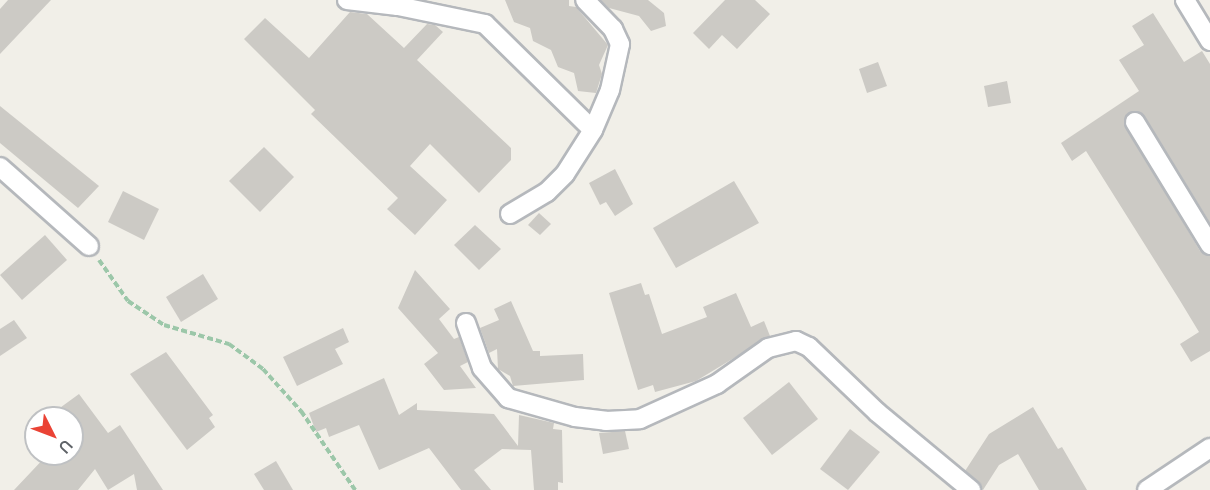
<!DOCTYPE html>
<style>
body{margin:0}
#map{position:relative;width:1210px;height:490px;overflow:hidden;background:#f1efe8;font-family:Manrope,sans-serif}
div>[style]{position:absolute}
.building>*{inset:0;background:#cccac5}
.path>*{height:4px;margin-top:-2px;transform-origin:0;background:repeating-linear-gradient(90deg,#9cc7a9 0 6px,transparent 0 9px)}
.roads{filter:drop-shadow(2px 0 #b5b8bc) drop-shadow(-2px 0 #b5b8bc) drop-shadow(0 2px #b5b8bc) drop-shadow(0 -2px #b5b8bc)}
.minor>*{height:18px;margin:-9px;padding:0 9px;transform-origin:9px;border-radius:9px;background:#fff}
span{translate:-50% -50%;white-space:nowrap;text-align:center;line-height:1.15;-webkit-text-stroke:5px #fff;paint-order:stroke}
.north{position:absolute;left:24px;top:406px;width:60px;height:60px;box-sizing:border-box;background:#fff;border:2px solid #bfc1c3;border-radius:50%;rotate:132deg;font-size:16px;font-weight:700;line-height:24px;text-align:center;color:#5f6368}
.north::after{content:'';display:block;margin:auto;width:21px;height:27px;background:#ea4335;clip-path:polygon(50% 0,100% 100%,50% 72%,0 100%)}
</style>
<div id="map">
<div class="building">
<div style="clip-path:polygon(8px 0,51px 0,0 54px,0 9px)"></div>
<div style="clip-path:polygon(505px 0,569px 0,569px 6px,576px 7px,608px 45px,599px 65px,602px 74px,596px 93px,578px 91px,574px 73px,558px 67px,551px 50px,533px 41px,530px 28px,514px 22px)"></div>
<div style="clip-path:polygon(601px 0,648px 0,664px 13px,666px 26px,651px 31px,639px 16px,609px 8px)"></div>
<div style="clip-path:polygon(725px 0,755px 0,770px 14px,737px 49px,722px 35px,709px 49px,693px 33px)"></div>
<div style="clip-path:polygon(350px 12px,367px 14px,404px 48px,427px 24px,435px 25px,443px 32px,417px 60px,511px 148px,511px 160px,479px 193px,430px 144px,410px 166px,447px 200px,415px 235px,387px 209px,398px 198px,311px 114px,315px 110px,244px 39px,265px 18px,309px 58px)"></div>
<div style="clip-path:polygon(1153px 13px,1184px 62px,1202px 51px,1210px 64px,1210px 223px,1144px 116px,1130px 112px,1124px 122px,1200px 251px,1210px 256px,1210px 351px,1191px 362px,1180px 344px,1199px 332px,1179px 299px,1086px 151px,1072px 161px,1061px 143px,1139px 91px,1119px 60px,1144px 45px,1132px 26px)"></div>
<div style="clip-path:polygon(878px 62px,887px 86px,867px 93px,859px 69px)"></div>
<div style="clip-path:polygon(1007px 81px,1011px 103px,988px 107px,984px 86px)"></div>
<div style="clip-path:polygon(0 106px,99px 186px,78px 208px,0 143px)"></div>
<div style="clip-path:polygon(264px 147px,294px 177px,260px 212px,229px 181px)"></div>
<div style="clip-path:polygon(615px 169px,633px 204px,615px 216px,606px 202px,600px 205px,589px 183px)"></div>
<div style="clip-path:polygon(734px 181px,759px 223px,676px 268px,653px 228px)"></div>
<div style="clip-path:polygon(123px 191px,159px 209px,144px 240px,108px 222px)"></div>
<div style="clip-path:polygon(539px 213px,551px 224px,540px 235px,528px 225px)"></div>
<div style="clip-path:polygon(475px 225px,501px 249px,479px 270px,454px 245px)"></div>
<div style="clip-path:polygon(45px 235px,67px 260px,22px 300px,0 275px)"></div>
<div style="clip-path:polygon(415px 270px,450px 309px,439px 319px,454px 339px,459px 337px,468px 362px,460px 366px,476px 388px,444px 390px,424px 364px,438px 353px,398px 308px)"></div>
<div style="clip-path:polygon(203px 274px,218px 299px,181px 322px,166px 297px)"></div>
<div style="clip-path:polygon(641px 283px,645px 295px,649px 294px,662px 334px,707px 317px,703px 307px,736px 293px,751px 327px,764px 321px,770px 336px,696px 381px,655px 392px,653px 385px,638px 390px,609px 293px)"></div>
<div style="clip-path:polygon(511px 301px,533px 351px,540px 351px,540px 356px,583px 354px,584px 380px,513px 386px,510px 376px,498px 369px,497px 349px,489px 353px,480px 328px,499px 320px,494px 309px)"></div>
<div style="clip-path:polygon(14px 320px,27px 338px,0 356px,0 329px)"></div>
<div style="clip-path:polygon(343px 328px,349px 342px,335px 349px,343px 364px,297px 386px,283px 357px)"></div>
<div style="clip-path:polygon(166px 352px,213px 415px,209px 418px,215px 427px,187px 450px,130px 374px)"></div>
<div style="clip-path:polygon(384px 378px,399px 415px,417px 403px,417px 410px,494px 414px,518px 446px,519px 415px,554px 423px,553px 429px,562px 430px,563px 483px,558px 482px,558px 490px,534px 490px,531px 450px,502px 449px,474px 470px,491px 490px,461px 490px,429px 448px,379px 470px,359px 425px,329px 437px,326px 428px,316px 432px,309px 413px)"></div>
<div style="clip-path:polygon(789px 382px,818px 419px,772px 455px,743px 418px)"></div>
<div style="clip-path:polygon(79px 394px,108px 433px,120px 425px,163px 490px,137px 490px,134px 474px,108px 490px,95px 469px,78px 490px,14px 490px,48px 454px,72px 454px,72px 418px,46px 418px)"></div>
<div style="clip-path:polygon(1033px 407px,1058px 449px,1062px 447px,1087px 490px,1039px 490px,1018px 454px,999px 465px,983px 490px,965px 471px,989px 434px)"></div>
<div style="clip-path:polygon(850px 429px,880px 452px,848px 490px,820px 469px)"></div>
<div style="clip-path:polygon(625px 431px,629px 449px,603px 454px,599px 433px)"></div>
<div style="clip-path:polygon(276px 461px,293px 490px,264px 490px,254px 474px)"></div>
</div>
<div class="path">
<div style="left:99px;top:260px;width:50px;rotate:54.7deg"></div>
<div style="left:128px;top:301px;width:43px;rotate:33.7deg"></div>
<div style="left:164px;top:325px;width:68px;rotate:16.3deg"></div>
<div style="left:229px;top:344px;width:42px;rotate:36.3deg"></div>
<div style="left:263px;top:369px;width:57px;rotate:47.9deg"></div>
<div style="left:301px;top:411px;width:96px;rotate:55.6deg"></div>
</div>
<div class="roads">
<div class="minor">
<div style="left:347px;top:0;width:51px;rotate:6.7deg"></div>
<div style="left:398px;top:6px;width:6px;rotate:-72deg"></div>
<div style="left:1185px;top:0;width:48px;rotate:58.6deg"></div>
<div style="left:398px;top:6px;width:89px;rotate:11.7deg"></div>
<div style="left:485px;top:24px;width:151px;rotate:44.5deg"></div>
<div style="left:1135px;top:122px;width:144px;rotate:58.6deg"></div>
<div style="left:0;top:167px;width:119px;rotate:41.6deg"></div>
<div style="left:510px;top:214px;width:43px;rotate:-30.7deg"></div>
<div style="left:547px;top:192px;width:25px;rotate:-45deg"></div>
<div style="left:565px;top:174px;width:52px;rotate:-57.5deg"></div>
<div style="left:593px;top:130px;width:43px;rotate:-67deg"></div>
<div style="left:610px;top:90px;width:47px;rotate:-77.7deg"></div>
<div style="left:620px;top:44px;width:17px;rotate:-115deg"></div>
<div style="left:613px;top:29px;width:40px;rotate:-134deg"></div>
<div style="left:466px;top:323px;width:48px;rotate:70.4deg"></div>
<div style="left:482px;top:368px;width:40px;rotate:49deg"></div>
<div style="left:508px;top:398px;width:70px;rotate:15.8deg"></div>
<div style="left:575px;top:417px;width:31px;rotate:7deg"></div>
<div style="left:606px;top:421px;width:34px;rotate:-3deg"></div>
<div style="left:640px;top:419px;width:85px;rotate:-24.4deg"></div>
<div style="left:717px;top:384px;width:62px;rotate:-35.2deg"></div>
<div style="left:768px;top:348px;width:29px;rotate:-14deg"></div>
<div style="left:796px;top:341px;width:14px;rotate:25deg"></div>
<div style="left:809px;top:347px;width:95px;rotate:43.7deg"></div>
<div style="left:878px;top:413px;width:121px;rotate:39.6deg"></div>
<div style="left:1147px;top:490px;width:76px;rotate:-33.7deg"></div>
</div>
</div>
<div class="north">U</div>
</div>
